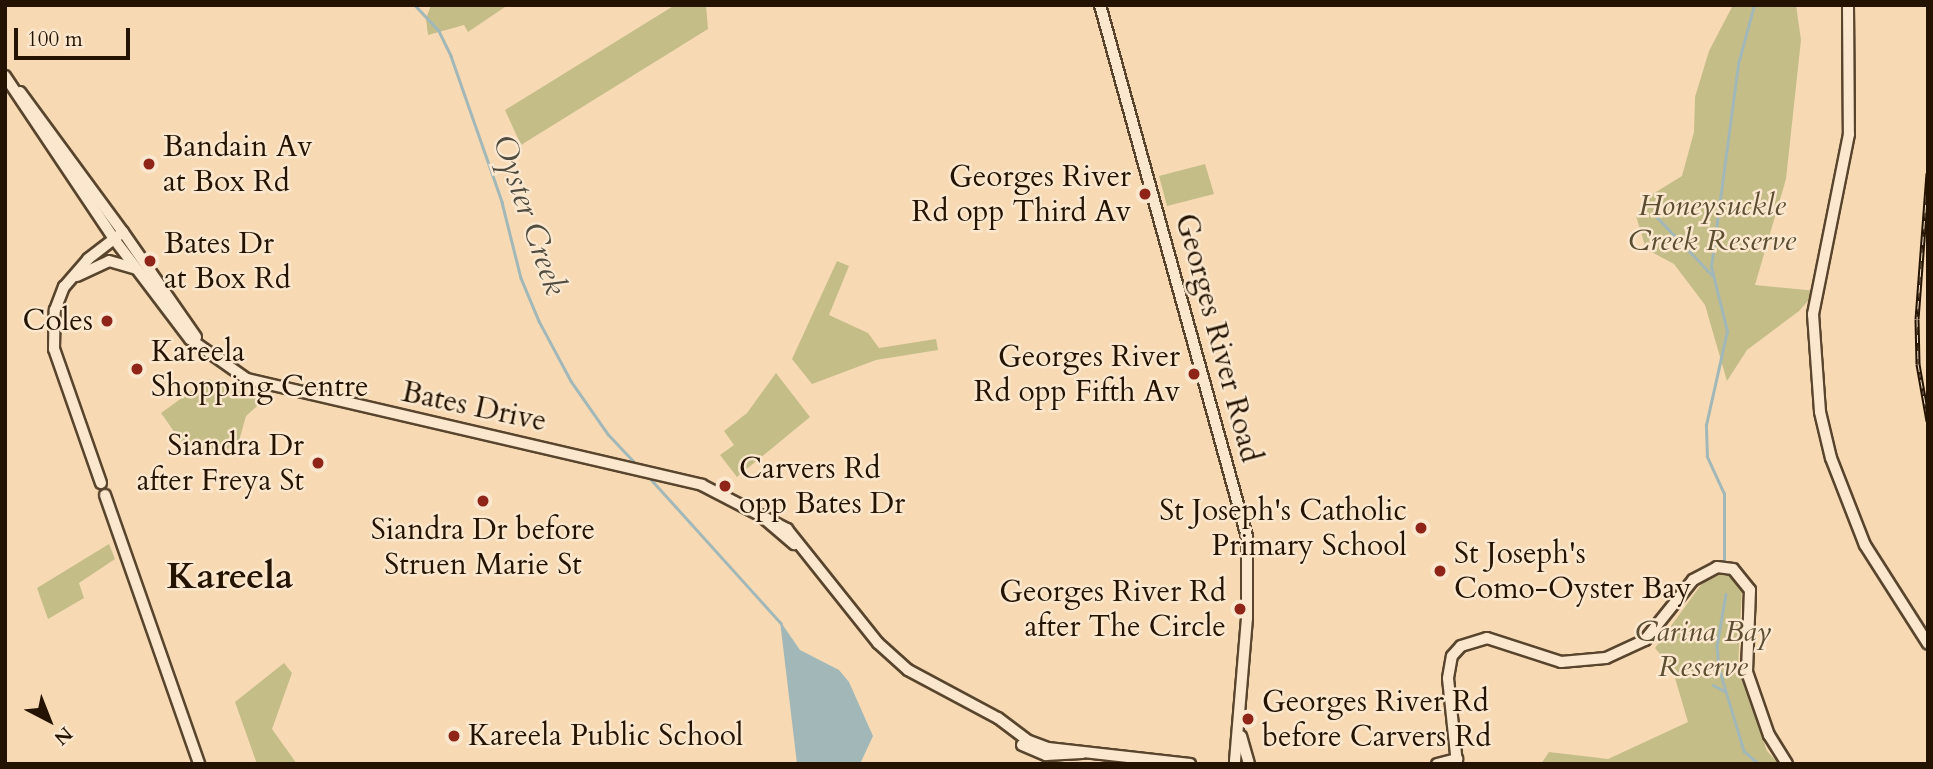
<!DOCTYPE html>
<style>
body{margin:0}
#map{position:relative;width:1933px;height:769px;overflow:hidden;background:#f7dab4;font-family:Cardo,serif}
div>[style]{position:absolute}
.green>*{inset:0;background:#c4bd88}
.water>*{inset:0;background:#a2b8b8}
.stream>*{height:2.5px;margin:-1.25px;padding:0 1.25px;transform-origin:1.25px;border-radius:1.25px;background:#a2b8b8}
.roads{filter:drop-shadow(2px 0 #59452d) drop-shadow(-2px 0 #59452d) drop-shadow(0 2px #59452d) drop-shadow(0 -2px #59452d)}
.tertiary>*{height:10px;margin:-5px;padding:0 5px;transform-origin:5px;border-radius:5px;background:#fae7ce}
.secondary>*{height:10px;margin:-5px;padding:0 5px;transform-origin:5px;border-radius:5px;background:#fae7ce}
.rail>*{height:5px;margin-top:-2.5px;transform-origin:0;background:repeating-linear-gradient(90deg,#fae7ce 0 8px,#241300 0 16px);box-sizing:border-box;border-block:2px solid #241300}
.dots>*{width:19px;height:19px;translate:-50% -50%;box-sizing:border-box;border:4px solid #fae7ce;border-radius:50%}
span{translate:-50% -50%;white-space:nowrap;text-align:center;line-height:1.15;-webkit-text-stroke:5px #fae7ce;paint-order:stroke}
.poi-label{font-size:30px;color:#241300}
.left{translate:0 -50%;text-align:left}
.right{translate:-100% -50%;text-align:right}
.park-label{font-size:30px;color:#5c4e30;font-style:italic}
.street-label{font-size:30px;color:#241300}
.water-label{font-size:32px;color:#504d40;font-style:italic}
.district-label{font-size:37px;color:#241300;font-weight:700}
.frame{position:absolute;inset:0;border:7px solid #241300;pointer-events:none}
.north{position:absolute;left:14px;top:685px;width:70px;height:70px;-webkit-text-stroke:5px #fae7ce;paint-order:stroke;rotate:138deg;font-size:19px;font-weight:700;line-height:28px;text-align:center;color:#241300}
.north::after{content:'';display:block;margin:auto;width:24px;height:32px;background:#241300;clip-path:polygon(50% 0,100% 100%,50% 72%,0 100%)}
.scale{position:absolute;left:14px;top:28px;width:116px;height:32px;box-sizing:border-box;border:4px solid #241300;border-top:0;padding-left:9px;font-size:21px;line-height:24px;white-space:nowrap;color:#241300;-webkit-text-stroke:5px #fae7ce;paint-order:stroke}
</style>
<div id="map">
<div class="green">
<div style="clip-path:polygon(431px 5px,508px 5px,468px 32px,464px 25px,428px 35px,426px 19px)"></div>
<div style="clip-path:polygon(675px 5px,706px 5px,708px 29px,521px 145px,505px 110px)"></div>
<div style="clip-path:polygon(1733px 5px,1796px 5px,1801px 40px,1786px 179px,1755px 285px,1817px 291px,1799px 311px,1747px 350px,1727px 381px,1705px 305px,1674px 264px,1646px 249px,1636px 216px,1646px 198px,1682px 176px,1694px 132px,1695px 97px,1709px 51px)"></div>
<div style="clip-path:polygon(1205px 164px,1214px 194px,1167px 206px,1159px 176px)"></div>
<div style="clip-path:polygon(837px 261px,849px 266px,829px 315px,868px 333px,879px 348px,936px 339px,938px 350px,876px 360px,812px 384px,792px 359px)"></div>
<div style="clip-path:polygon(776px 373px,810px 417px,737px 477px,720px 455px,734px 445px,724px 431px,747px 413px)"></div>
<div style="clip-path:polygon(208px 379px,264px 400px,246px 416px,237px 448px,187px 450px,161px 413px)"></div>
<div style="clip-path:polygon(109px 544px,115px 559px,79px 583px,84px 598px,48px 619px,37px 588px)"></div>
<div style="clip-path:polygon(1722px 574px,1733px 576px,1742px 588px,1738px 668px,1767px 751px,1779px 764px,1541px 764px,1549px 752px,1608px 759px,1688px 722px,1672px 668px,1655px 648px,1703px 582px)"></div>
<div style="clip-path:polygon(284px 663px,292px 673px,272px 729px,297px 764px,257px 764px,235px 702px)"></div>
</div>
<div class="water">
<div style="clip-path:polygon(780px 621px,800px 650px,839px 670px,849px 682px,873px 736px,860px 764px,797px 764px)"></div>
</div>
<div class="stream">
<div style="left:415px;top:5px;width:35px;rotate:47deg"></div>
<div style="left:439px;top:31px;width:28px;rotate:64deg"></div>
<div style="left:451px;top:56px;width:155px;rotate:70.7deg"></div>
<div style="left:502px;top:202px;width:78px;rotate:76deg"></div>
<div style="left:521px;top:278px;width:47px;rotate:67.3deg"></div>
<div style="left:539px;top:321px;width:68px;rotate:61.9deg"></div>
<div style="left:571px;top:381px;width:65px;rotate:55.1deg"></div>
<div style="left:608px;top:434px;width:45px;rotate:46.8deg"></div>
<div style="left:1657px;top:217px;width:80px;rotate:46.5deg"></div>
<div style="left:649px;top:477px;width:197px;rotate:47.9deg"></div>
<div style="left:1724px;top:561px;width:67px;rotate:-90deg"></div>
<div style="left:1724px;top:494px;width:41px;rotate:-114.7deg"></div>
<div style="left:1707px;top:457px;width:32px;rotate:-92deg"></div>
<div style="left:1706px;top:425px;width:96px;rotate:-77.4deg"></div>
<div style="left:1727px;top:331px;width:66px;rotate:-104deg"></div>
<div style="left:1711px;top:267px;width:205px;rotate:-82.4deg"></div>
<div style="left:1738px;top:64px;width:61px;rotate:-74.8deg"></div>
<div style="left:1726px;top:594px;width:53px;rotate:99.8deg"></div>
<div style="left:1717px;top:646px;width:22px;rotate:85deg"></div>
<div style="left:1719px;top:668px;width:87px;rotate:73.2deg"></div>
<div style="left:1744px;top:751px;width:20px;rotate:41deg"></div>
<div style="left:1713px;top:685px;width:13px;rotate:27deg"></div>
</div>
<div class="roads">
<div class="tertiary">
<div style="left:1100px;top:5px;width:552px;rotate:74.55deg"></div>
<div style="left:1247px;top:537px;width:81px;rotate:90deg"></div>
<div style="left:1247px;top:618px;width:144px;rotate:94.8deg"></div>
<div style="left:1848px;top:5px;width:129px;rotate:89.6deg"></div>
<div style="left:1849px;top:134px;width:184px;rotate:101.3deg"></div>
<div style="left:1813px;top:314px;width:98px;rotate:85.9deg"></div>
<div style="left:1820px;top:412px;width:47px;rotate:76.6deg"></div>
<div style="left:1831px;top:458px;width:93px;rotate:68.7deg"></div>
<div style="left:1865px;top:545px;width:117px;rotate:57.5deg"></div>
<div style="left:114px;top:239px;width:126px;rotate:52.8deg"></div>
<div style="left:190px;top:339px;width:70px;rotate:35.1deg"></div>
<div style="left:247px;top:379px;width:467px;rotate:13.1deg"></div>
<div style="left:702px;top:485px;width:96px;rotate:27.4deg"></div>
<div style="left:787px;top:529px;width:146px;rotate:51.4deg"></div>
<div style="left:878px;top:643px;width:40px;rotate:42deg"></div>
<div style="left:908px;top:670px;width:102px;rotate:28.1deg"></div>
<div style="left:998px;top:718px;width:39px;rotate:37deg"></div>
<div style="left:1029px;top:741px;width:20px;rotate:20deg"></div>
<div style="left:1048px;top:748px;width:143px;rotate:6.4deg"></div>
<div style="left:77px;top:276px;width:35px;rotate:-25deg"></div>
<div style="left:109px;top:261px;width:26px;rotate:16deg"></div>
<div style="left:101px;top:483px;width:142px;rotate:-109.3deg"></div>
<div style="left:54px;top:349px;width:39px;rotate:-89deg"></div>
<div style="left:55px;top:310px;width:25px;rotate:-69deg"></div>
<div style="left:64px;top:287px;width:37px;rotate:-49deg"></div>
<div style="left:88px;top:259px;width:44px;rotate:-37.6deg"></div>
<div style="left:123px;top:232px;width:128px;rotate:55.2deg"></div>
<div style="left:105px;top:495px;width:285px;rotate:70.7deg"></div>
<div style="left:760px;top:515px;width:45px;rotate:40.5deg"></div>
<div style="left:1241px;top:736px;width:29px;rotate:74deg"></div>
<div style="left:1022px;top:745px;width:26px;rotate:23deg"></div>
<div style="left:1046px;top:755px;width:36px;rotate:-3deg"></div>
<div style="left:1437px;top:764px;width:21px;rotate:-14deg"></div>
<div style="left:1457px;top:764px;width:86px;rotate:-96deg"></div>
<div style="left:1448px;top:678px;width:22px;rotate:-80deg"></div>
<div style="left:1452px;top:656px;width:13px;rotate:-48deg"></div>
<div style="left:1461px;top:646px;width:27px;rotate:-17deg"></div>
<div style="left:1487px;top:638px;width:78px;rotate:18deg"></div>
<div style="left:1561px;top:662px;width:45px;rotate:-5.1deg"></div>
<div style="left:1606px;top:658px;width:43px;rotate:-24.8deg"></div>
<div style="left:1645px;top:640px;width:77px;rotate:-51.3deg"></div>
<div style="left:1693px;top:580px;width:27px;rotate:-28deg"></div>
<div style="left:1717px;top:567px;width:16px;rotate:7deg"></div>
<div style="left:1733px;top:569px;width:27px;rotate:51deg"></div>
<div style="left:1750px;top:590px;width:82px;rotate:92.1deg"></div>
<div style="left:1747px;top:672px;width:67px;rotate:70.8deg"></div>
<div style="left:1769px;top:735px;width:34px;rotate:58deg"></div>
</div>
<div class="secondary">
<div style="left:5px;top:76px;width:196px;rotate:56.2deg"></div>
<div style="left:20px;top:92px;width:174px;rotate:53.7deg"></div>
</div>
</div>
<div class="rail">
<div style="left:1928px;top:173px;width:146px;rotate:94.3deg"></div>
<div style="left:1917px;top:319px;width:45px;rotate:88.7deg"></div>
<div style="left:1918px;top:364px;width:58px;rotate:80deg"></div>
</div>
<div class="dots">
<div style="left:149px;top:164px;background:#8f2418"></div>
<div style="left:1145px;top:194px;background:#8f2418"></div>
<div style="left:150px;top:261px;background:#8f2418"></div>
<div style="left:107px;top:321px;background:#8f2418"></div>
<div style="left:137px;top:369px;background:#8f2418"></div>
<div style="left:1194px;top:374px;background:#8f2418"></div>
<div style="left:318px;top:463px;background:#8f2418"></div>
<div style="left:725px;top:486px;background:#8f2418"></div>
<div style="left:483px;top:501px;background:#8f2418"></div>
<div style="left:1421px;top:528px;background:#8f2418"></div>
<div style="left:1440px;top:571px;background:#8f2418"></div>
<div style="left:1240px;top:609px;background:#8f2418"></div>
<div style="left:1248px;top:719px;background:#8f2418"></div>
<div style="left:454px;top:736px;background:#8f2418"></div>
</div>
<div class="poi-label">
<span class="left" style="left:163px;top:164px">Bandain Av<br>at Box Rd</span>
<span class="right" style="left:1131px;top:194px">Georges River<br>Rd opp Third Av</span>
<span class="left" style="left:164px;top:261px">Bates Dr<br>at Box Rd</span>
<span class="right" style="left:93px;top:321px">Coles</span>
<span class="left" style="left:151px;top:369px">Kareela<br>Shopping Centre</span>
<span class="right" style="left:1180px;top:374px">Georges River<br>Rd opp Fifth Av</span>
<span class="right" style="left:304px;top:463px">Siandra Dr<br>after Freya St</span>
<span class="left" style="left:739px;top:486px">Carvers Rd<br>opp Bates Dr</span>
<span class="right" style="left:1407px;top:528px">St Joseph's Catholic<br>Primary School</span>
<span style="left:483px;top:547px">Siandra Dr before<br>Struen Marie St</span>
<span class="left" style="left:1454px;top:571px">St Joseph's<br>Como-Oyster Bay</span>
<span class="right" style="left:1226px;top:609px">Georges River Rd<br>after The Circle</span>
<span class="left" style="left:1262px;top:719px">Georges River Rd<br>before Carvers Rd</span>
<span class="left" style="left:468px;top:736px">Kareela Public School</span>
</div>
<div class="park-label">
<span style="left:1712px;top:223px">Honeysuckle<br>Creek Reserve</span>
<span style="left:1703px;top:649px">Carina Bay<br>Reserve</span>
</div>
<div class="street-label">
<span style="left:1218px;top:338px;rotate:75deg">Georges River Road</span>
<span style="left:474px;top:407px;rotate:12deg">Bates Drive</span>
</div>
<div class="water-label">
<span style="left:529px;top:215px;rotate:71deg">Oyster Creek</span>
</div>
<div class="district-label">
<span style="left:230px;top:576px">Kareela</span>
</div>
<div class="frame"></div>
<div class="north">N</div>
<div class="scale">100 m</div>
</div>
